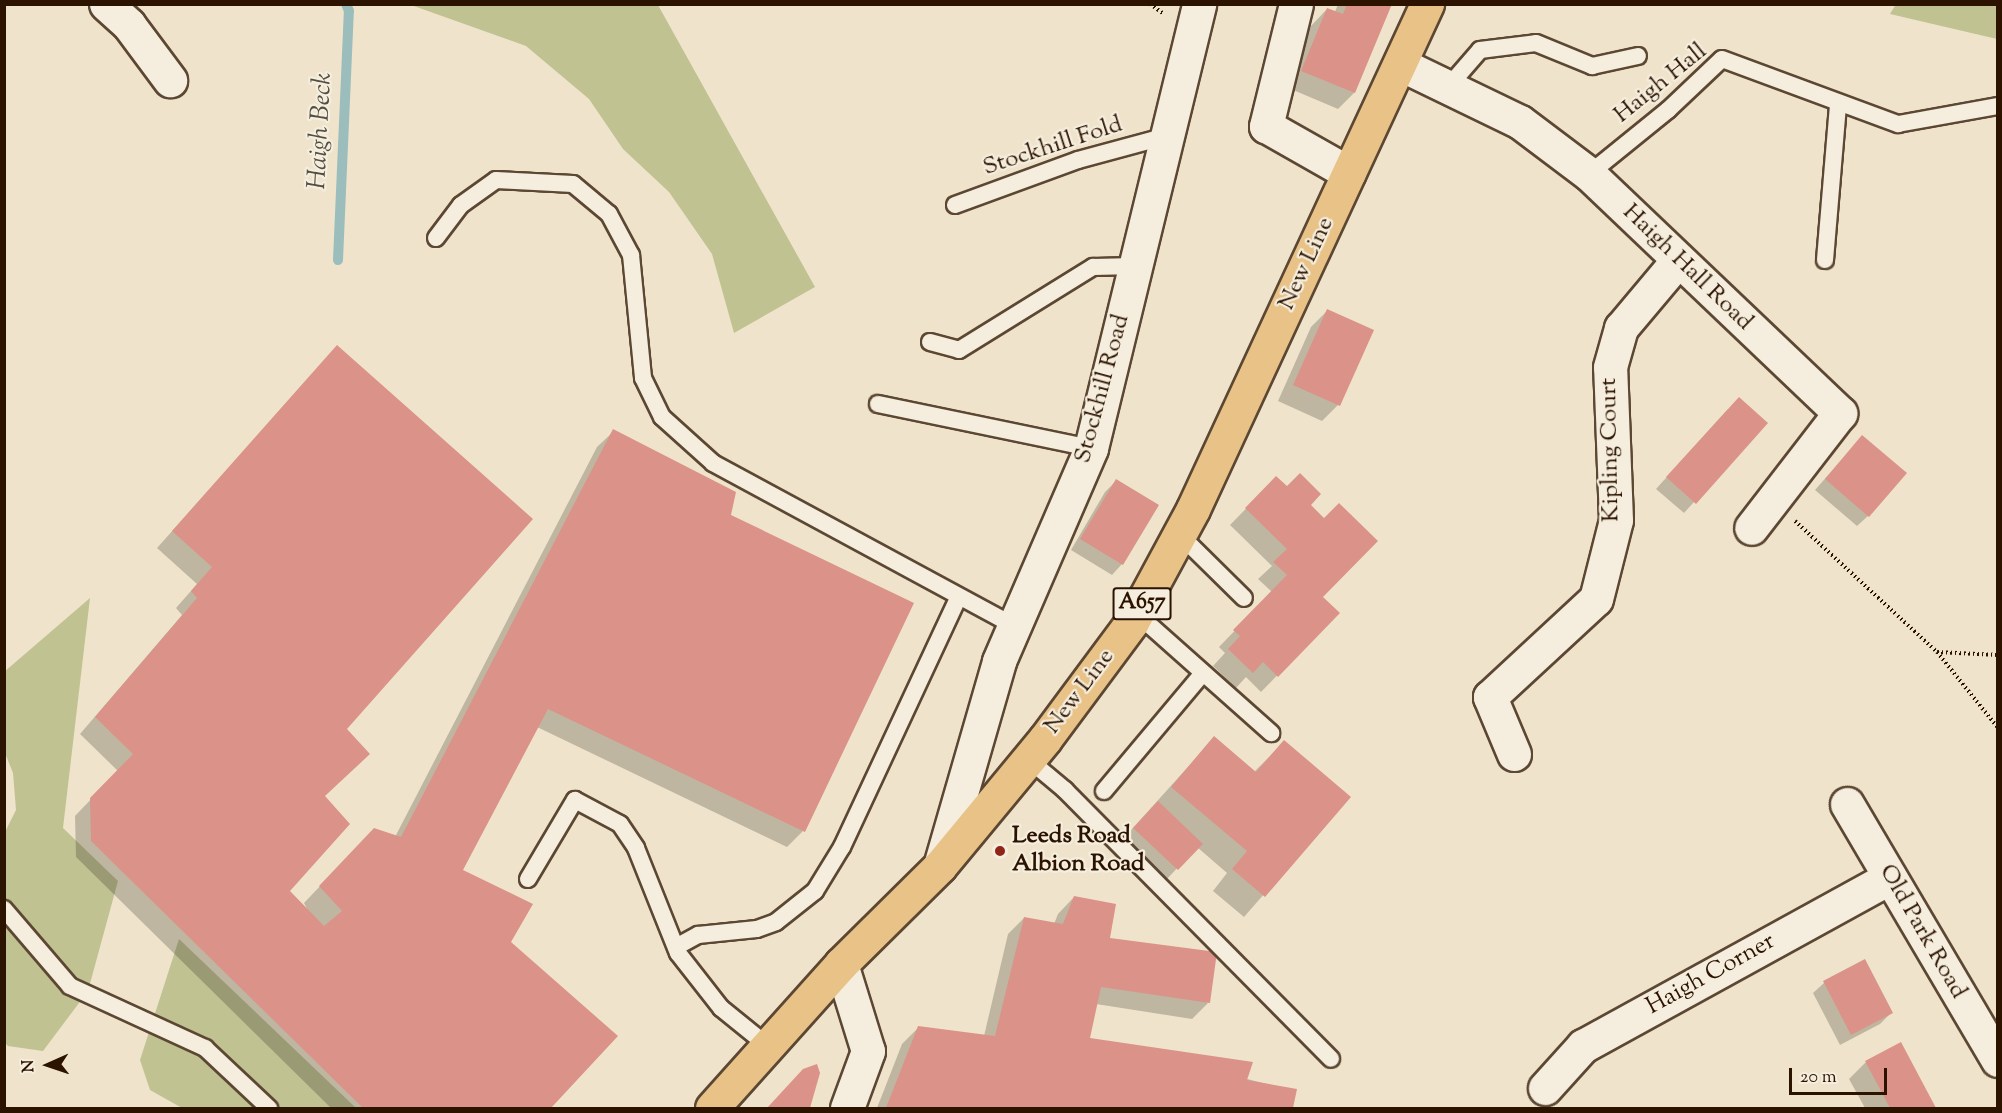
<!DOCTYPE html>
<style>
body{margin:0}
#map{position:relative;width:2002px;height:1113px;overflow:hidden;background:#efe4cb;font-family:"Sorts Mill Goudy",serif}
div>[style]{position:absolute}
.green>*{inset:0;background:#c1c292}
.shadow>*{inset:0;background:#0003}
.stream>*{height:10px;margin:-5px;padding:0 5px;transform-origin:5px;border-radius:5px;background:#9bbebd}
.building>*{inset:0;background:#db9288}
.path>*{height:4px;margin-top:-2px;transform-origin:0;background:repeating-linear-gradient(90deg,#2b1300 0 1.5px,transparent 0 4.5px)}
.roads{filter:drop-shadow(2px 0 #5c4733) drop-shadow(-2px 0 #5c4733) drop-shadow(0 2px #5c4733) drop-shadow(0 -2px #5c4733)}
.service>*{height:16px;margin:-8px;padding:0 8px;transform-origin:8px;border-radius:8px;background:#f5eddd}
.minor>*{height:33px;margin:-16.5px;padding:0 16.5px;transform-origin:16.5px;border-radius:16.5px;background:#f5eddd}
.primary>*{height:33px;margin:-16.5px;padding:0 16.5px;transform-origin:16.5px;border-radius:16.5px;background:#e8c286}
.dots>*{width:16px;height:16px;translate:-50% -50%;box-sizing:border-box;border:3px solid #f5eddd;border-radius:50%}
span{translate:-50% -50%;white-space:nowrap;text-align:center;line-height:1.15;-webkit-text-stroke:4.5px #f5eddd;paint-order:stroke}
.shield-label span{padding:2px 4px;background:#f5eddd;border:2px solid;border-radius:4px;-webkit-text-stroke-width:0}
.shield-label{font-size:22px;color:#2b1300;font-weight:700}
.street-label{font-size:24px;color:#2b1300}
.poi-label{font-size:24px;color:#2b1300;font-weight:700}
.left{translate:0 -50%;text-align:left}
.water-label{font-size:26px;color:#524f42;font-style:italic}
.frame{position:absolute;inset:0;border:6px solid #2b1300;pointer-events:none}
.north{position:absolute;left:18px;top:1035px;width:60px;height:60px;-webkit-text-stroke:4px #f5eddd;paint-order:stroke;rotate:267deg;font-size:16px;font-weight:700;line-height:24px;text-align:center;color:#2b1300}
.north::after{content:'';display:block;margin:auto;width:21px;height:27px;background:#2b1300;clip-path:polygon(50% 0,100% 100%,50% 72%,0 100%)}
.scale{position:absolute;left:1789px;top:1068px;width:98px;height:27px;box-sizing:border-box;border:3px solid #2b1300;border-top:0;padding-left:8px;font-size:18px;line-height:21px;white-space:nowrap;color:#2b1300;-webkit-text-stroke:4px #f5eddd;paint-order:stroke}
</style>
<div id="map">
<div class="green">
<div style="clip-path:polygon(1896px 4px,1997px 5px,1997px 39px,1890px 14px)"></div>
<div style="clip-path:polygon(411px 5px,658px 5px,815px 287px,734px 333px,712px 254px,669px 192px,623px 149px,589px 99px,526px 46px)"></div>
<div style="clip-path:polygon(90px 598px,63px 828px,118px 881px,88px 991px,43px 1051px,8px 1046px,5px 1043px,5px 832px,16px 810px,13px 773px,5px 753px,4px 672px)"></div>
<div style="clip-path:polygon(179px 939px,356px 1108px,182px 1108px,150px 1090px,140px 1060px)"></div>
</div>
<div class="shadow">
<div style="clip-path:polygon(1338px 4px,1390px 4px,1354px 93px,1338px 109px,1286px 87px,1311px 26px,1327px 9px,1335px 12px)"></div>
<div style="clip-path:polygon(1327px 311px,1338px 405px,1322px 421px,1278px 401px,1311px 327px)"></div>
<div style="clip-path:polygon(337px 347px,345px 729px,288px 891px,308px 911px,304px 903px,358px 846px,395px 837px,597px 447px,614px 431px,729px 516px,912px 604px,803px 831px,787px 847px,537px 727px,461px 871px,509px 942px,616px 1036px,549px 1108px,331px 1108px,76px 857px,75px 816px,118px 771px,80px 734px,182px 615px,176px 608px,197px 584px,157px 548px)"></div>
<div style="clip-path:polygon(1728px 409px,1766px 423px,1684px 513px,1656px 489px)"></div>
<div style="clip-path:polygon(1852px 448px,1868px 516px,1857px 526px,1815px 490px)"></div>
<div style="clip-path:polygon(1276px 478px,1324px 520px,1321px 597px,1338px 613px,1261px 692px,1246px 677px,1236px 688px,1213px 666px,1225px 653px,1219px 647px,1272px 592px,1258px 579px,1272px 566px,1230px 525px)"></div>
<div style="clip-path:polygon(1116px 481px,1122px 564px,1112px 575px,1071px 550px,1105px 492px)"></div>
<div style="clip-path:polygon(1214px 738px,1254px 772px,1284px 742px,1349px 797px,1244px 917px,1213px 891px,1227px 873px,1197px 847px,1166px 880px,1123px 839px)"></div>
<div style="clip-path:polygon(1074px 897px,1109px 939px,1208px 1003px,1192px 1019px,1096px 1004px,1088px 1039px,1295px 1091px,1291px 1108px,877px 1108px,902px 1044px,918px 1028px,984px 1036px,1008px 934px,1024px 918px,1054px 924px,1058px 914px)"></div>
<div style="clip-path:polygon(1864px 961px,1891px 1013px,1880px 1024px,1840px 1045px,1813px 993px,1824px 983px)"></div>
<div style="clip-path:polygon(1900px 1044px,1934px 1108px,1865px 1108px,1849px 1079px,1865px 1063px)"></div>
<div style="clip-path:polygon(818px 1073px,809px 1108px,768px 1108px,787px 1087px)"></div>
</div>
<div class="stream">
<div style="left:338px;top:260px;width:249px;rotate:-87.5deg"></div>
<div style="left:349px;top:11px;width:8px;rotate:-113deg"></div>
</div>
<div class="building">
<div style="clip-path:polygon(1347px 4px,1392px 4px,1355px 93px,1301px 71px,1327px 8px,1343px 14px)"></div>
<div style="clip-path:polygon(1327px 309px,1374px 330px,1340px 406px,1293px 385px)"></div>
<div style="clip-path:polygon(337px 345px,533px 519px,347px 729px,370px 754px,325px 796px,350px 824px,290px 891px,324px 926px,342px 911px,319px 886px,374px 828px,401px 837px,613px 429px,736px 492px,731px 515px,914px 603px,805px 832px,548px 709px,463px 870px,533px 904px,511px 942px,618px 1036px,551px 1108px,363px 1108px,91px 841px,90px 798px,133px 754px,95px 717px,197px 598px,191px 591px,212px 567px,172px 531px)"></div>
<div style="clip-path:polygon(1739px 397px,1768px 423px,1696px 504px,1666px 477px)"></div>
<div style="clip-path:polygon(1862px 435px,1907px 473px,1869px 517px,1825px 479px)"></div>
<div style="clip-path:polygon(1300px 473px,1321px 494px,1311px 505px,1324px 518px,1339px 503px,1378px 541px,1323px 597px,1340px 613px,1278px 677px,1263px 662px,1253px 673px,1228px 649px,1240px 636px,1233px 630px,1287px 575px,1273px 562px,1287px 549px,1245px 508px,1276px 476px,1287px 486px)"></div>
<div style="clip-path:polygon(1116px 479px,1159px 505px,1123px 565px,1080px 539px)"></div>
<div style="clip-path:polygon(1214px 736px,1256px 772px,1284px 740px,1351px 797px,1265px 897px,1232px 869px,1247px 851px,1171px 787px)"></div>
<div style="clip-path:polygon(1158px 801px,1203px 844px,1178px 870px,1133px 828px)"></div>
<div style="clip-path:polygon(1074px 896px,1116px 904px,1110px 938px,1217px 952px,1210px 1003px,1101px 987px,1090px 1038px,1253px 1062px,1247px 1080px,1297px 1089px,1293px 1108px,886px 1108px,918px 1026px,995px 1036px,1024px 917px,1063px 924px)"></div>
<div style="clip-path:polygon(1865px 959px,1893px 1013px,1851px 1035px,1823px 981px)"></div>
<div style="clip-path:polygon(1901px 1042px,1936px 1108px,1890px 1108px,1865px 1061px)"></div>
<div style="clip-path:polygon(817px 1064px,820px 1073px,810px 1108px,767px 1108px,803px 1069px)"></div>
</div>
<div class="path">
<div style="left:1150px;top:4px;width:17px;rotate:36deg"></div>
<div style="left:1795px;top:521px;width:193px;rotate:42.7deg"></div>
<div style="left:1937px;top:652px;width:97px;rotate:51.2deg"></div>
<div style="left:1937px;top:652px;width:61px;rotate:2.8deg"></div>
</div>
<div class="roads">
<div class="service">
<div style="left:1448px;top:87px;width:49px;rotate:-49.1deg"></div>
<div style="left:1480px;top:50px;width:56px;rotate:-7.1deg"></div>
<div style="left:1536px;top:43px;width:61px;rotate:22.3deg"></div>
<div style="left:1592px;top:66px;width:47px;rotate:-12.3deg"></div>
<div style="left:1589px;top:174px;width:102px;rotate:-39deg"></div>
<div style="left:1668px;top:110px;width:74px;rotate:-43.4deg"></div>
<div style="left:1722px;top:59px;width:188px;rotate:20.3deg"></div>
<div style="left:1898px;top:124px;width:102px;rotate:-10.2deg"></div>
<div style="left:955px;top:205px;width:131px;rotate:-20.1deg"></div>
<div style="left:1078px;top:160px;width:92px;rotate:-15.1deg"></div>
<div style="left:436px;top:238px;width:41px;rotate:-52.9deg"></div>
<div style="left:461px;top:205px;width:43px;rotate:-35.5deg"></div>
<div style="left:496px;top:180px;width:77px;rotate:3deg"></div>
<div style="left:573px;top:184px;width:47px;rotate:39.8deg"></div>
<div style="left:609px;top:214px;width:47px;rotate:61.8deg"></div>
<div style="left:631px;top:255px;width:124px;rotate:84.4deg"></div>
<div style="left:643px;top:378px;width:43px;rotate:64deg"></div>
<div style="left:662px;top:417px;width:69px;rotate:42deg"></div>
<div style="left:713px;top:463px;width:342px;rotate:28.4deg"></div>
<div style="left:1825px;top:260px;width:157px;rotate:-85.2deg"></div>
<div style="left:930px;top:342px;width:30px;rotate:15deg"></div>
<div style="left:959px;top:350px;width:158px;rotate:-31.8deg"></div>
<div style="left:1093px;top:267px;width:43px;rotate:-1.3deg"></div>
<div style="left:878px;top:404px;width:217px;rotate:11.7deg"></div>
<div style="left:1179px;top:534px;width:91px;rotate:44.6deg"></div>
<div style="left:1136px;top:613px;width:181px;rotate:41.6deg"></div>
<div style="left:1028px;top:759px;width:48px;rotate:40deg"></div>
<div style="left:1065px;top:790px;width:378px;rotate:45.3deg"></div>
<div style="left:1104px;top:791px;width:154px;rotate:-50deg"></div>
<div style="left:528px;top:879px;width:92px;rotate:-59.3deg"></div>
<div style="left:575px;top:800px;width:51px;rotate:28.1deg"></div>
<div style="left:620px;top:824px;width:29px;rotate:56deg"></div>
<div style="left:636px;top:848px;width:113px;rotate:68.2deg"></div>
<div style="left:678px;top:953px;width:70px;rotate:52deg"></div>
<div style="left:721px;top:1008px;width:60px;rotate:39deg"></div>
<div style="left:4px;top:909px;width:101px;rotate:49.4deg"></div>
<div style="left:70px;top:986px;width:149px;rotate:24.7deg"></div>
<div style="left:205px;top:1048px;width:88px;rotate:43.2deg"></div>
<div style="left:676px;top:947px;width:25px;rotate:-29deg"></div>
<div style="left:698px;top:935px;width:59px;rotate:-5.8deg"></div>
<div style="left:757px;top:929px;width:20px;rotate:-20deg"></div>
<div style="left:776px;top:922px;width:50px;rotate:-38.5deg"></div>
<div style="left:815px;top:891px;width:52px;rotate:-58.5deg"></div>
<div style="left:842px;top:847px;width:275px;rotate:-65deg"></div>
</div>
<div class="minor">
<div style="left:106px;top:4px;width:31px;rotate:42deg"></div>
<div style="left:129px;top:25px;width:69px;rotate:53.3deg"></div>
<div style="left:1296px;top:4px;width:126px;rotate:103.8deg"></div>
<div style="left:1266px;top:126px;width:95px;rotate:29.5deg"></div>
<div style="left:1400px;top:64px;width:133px;rotate:25.8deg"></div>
<div style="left:1520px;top:122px;width:86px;rotate:37deg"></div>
<div style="left:1589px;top:174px;width:347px;rotate:43.6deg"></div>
<div style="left:1840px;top:413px;width:145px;rotate:127.7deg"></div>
<div style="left:1514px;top:754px;width:62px;rotate:-112.8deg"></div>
<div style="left:1490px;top:697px;width:144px;rotate:-42.8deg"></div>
<div style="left:1596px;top:599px;width:81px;rotate:-75.8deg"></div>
<div style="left:1616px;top:520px;width:153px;rotate:-92.2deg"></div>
<div style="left:1610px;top:367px;width:41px;rotate:-74.2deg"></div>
<div style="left:1621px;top:328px;width:89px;rotate:-50deg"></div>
<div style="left:1847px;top:804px;width:297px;rotate:59.5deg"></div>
<div style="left:940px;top:866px;width:213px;rotate:-73.9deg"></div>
<div style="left:999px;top:661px;width:232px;rotate:-66.6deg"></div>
<div style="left:1091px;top:448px;width:457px;rotate:-76.3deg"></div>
<div style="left:841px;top:964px;width:91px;rotate:72.8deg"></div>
<div style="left:868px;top:1051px;width:61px;rotate:110.2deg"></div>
<div style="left:1545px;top:1088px;width:57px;rotate:-47.9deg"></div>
<div style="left:1583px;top:1046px;width:350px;rotate:-28.8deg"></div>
</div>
<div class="primary">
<div style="left:712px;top:1108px;width:193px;rotate:-48.1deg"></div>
<div style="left:841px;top:964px;width:139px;rotate:-44.7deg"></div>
<div style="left:940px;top:866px;width:165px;rotate:-50.4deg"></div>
<div style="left:1045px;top:739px;width:146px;rotate:-53.4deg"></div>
<div style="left:1132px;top:622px;width:128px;rotate:-61.6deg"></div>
<div style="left:1193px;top:509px;width:557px;rotate:-65.14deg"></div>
</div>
</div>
<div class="dots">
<div style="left:1000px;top:851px;background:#8f2418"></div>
</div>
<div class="shield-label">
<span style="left:1142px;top:604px">A657</span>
</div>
<div class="street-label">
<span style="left:1661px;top:84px;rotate:-39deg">Haigh Hall</span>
<span style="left:1053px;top:147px;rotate:-18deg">Stockhill Fold</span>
<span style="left:1307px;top:264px;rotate:-65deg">New Line</span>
<span style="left:1687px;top:268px;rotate:44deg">Haigh Hall Road</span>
<span style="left:1103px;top:389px;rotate:-75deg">Stockhill Road</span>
<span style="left:1611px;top:450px;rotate:-91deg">Kipling Court</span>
<span style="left:1080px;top:692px;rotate:-53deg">New Line</span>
<span style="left:1922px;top:932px;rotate:60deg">Old Park Road</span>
<span style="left:1711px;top:975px;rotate:-29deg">Haigh Corner</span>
</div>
<div class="poi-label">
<span class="left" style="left:1012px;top:851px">Leeds Road<br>Albion Road</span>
</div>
<div class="water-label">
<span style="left:321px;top:131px;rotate:-87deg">Haigh Beck</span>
</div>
<div class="frame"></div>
<div class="north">N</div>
<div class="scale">20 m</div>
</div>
